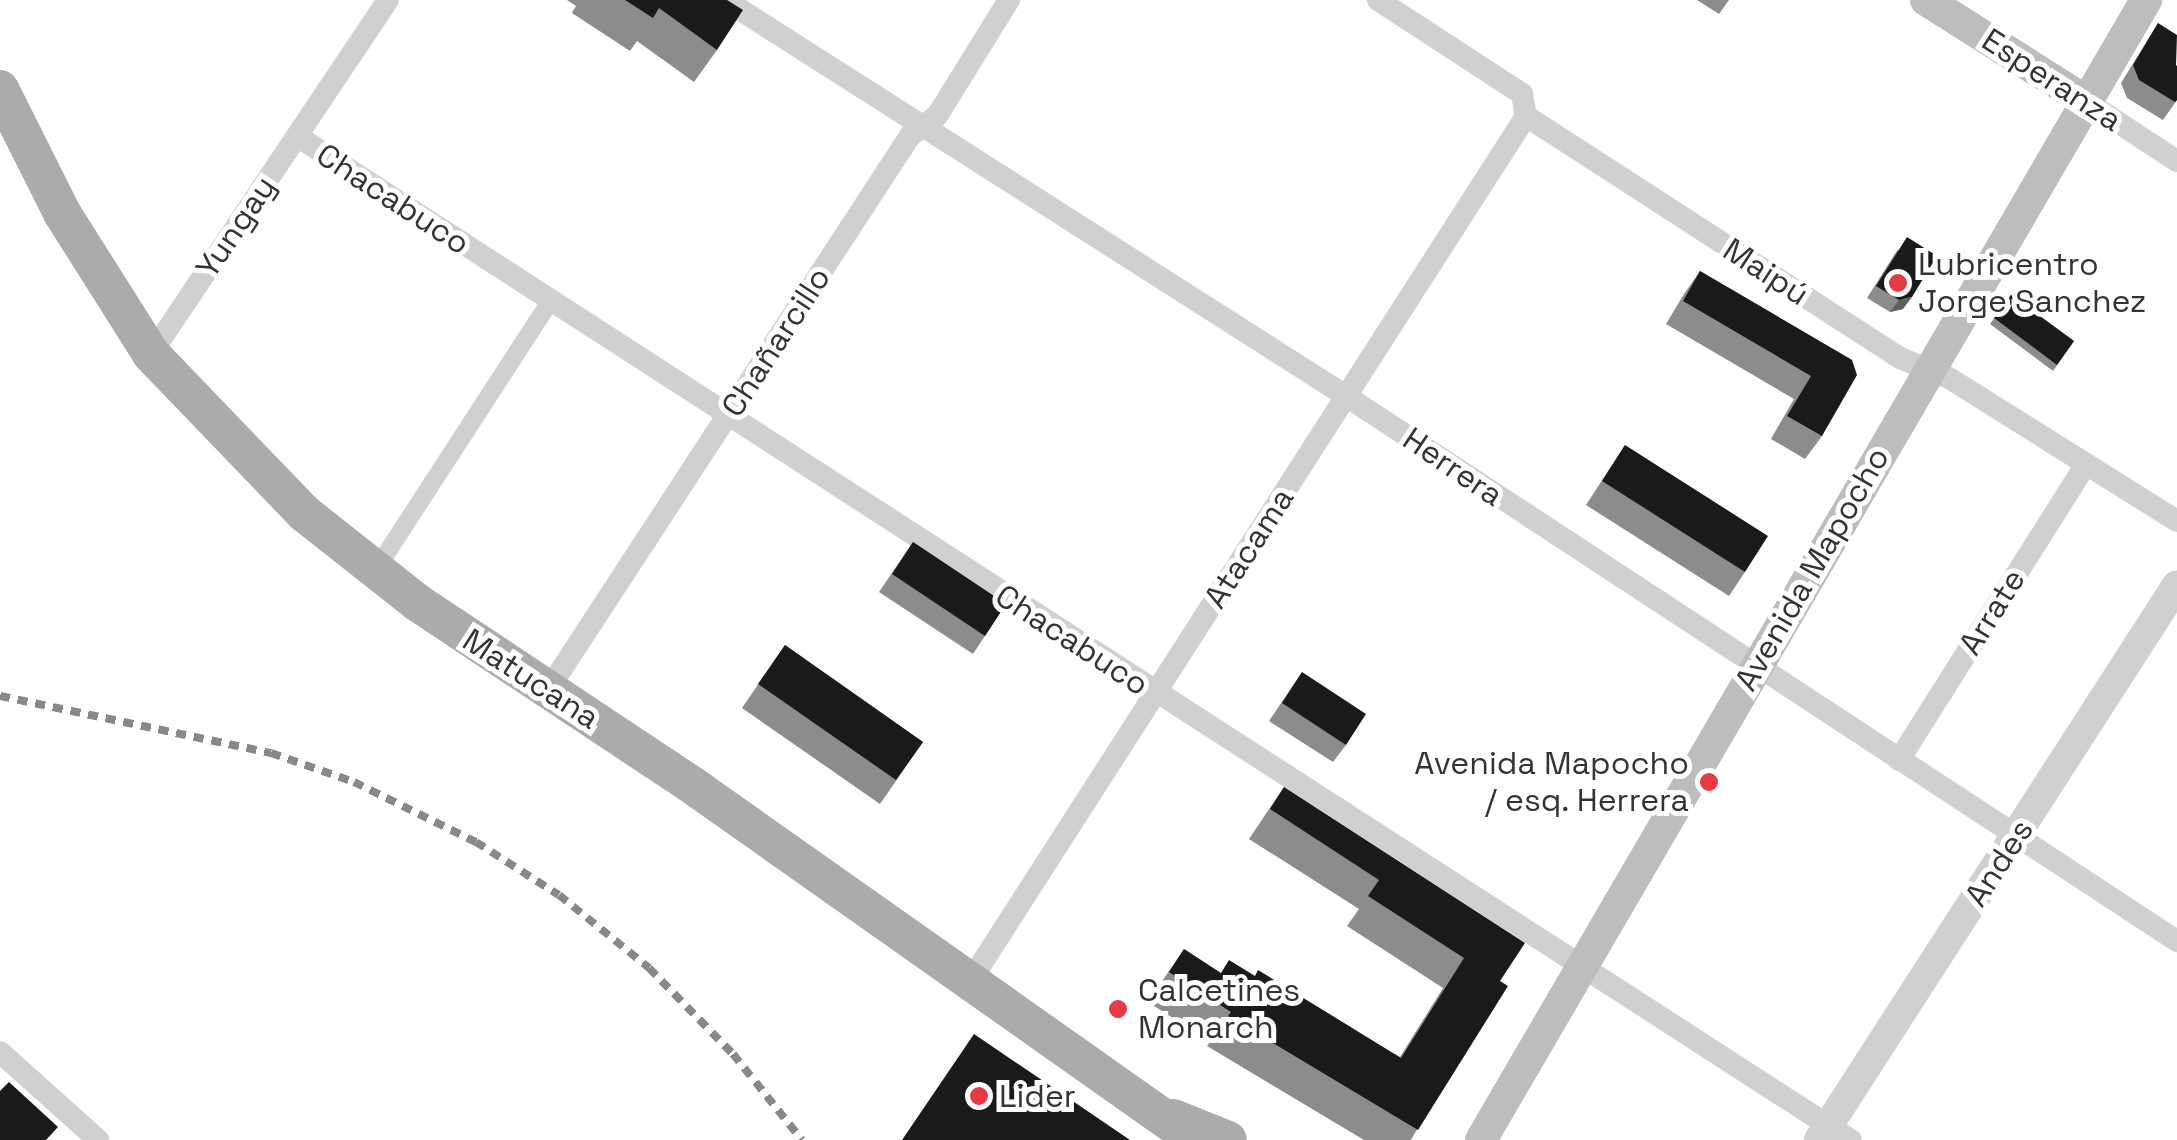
<!DOCTYPE html>
<meta charset="utf-8">
<style>
body{margin:0}
#map{position:relative;width:2177px;height:1140px;overflow:hidden;background:#fff;font-family:"Space Grotesk",sans-serif}
div>[style]{position:absolute}
.pedestrian>*{height:18px;margin:-9px;padding:0 9px;transform-origin:9px;border-radius:9px;background:#d0d0d0}
.minor>*{height:22px;margin:-11px;padding:0 11px;transform-origin:11px;border-radius:11px;background:#d0d0d0}
.tertiary>*{height:30px;margin:-15px;padding:0 15px;transform-origin:15px;border-radius:15px;background:#d0d0d0}
.secondary>*{height:32px;margin:-16px;padding:0 16px;transform-origin:16px;border-radius:16px;background:#bdbdbd}
.primary>*{height:38px;margin:-19px;padding:0 19px;transform-origin:19px;border-radius:19px;background:#ababab}
.rail>*{height:8px;margin-top:-4px;transform-origin:0;background:repeating-linear-gradient(90deg,#888 0 10px,transparent 0 18px)}
.wall>*{inset:0;background:#8c8c8c}
.shaded-wall>*{inset:0;background:#5f5f5f}
.building>*{inset:0;background:#1a1a1a}
.dots>*{width:28px;height:28px;translate:-50% -50%;box-sizing:border-box;border:5px solid #fff;border-radius:50%}
span{translate:-50% -50%;white-space:nowrap;text-align:center;line-height:1.15;-webkit-text-stroke:10px #fff;paint-order:stroke}
.street-label{font-size:32px;color:#333}
.poi-label{font-size:32px;color:#333}
.left{translate:0 -50%;text-align:left}
.right{translate:-100% -50%;text-align:right}
</style>
<div id="map">
<div class="pedestrian">
<div style="left:375px;top:571px;width:321px;rotate:-57deg"></div>
</div>
<div class="minor">
<div style="left:725px;top:0;width:737px;rotate:32.52deg"></div>
<div style="left:1346px;top:396px;width:994px;rotate:33.26deg"></div>
<div style="left:1378px;top:0;width:172px;rotate:33.1deg"></div>
<div style="left:1522px;top:94px;width:22px;rotate:80deg"></div>
<div style="left:2084px;top:100px;width:111px;rotate:33.3deg"></div>
<div style="left:1526px;top:116px;width:445px;rotate:32.9deg"></div>
<div style="left:1900px;top:358px;width:53px;rotate:22.2deg"></div>
<div style="left:1949px;top:378px;width:269px;rotate:32.1deg"></div>
<div style="left:297px;top:136px;width:1850px;rotate:32.87deg"></div>
<div style="left:151px;top:354px;width:426px;rotate:-56.2deg"></div>
<div style="left:548px;top:690px;width:662px;rotate:-56.84deg"></div>
<div style="left:910px;top:136px;width:34px;rotate:-37deg"></div>
<div style="left:937px;top:116px;width:137px;rotate:-58.2deg"></div>
<div style="left:1899px;top:760px;width:350px;rotate:-57.7deg"></div>
<div style="left:971px;top:980px;width:1027px;rotate:-57.28deg"></div>
<div style="left:0;top:1052px;width:132px;rotate:41.9deg"></div>
</div>
<div class="tertiary">
<div style="left:1819px;top:1140px;width:660px;rotate:-57.18deg"></div>
</div>
<div class="secondary">
<div style="left:1926px;top:0;width:187px;rotate:32.3deg"></div>
<div style="left:1481px;top:1140px;width:1320px;rotate:-59.74deg"></div>
</div>
<div class="primary">
<div style="left:0;top:89px;width:139px;rotate:63.4deg"></div>
<div style="left:62px;top:213px;width:167px;rotate:57.7deg"></div>
<div style="left:151px;top:354px;width:221px;rotate:46.1deg"></div>
<div style="left:304px;top:513px;width:145px;rotate:38.3deg"></div>
<div style="left:418px;top:603px;width:338px;rotate:33.6deg"></div>
<div style="left:699px;top:790px;width:607px;rotate:35.21deg"></div>
<div style="left:1173px;top:1118px;width:59px;rotate:21.8deg"></div>
</div>
<div class="rail">
<div style="left:0;top:696px;width:277px;rotate:11.9deg"></div>
<div style="left:271px;top:753px;width:88px;rotate:19.3deg"></div>
<div style="left:354px;top:782px;width:136px;rotate:26.2deg"></div>
<div style="left:476px;top:842px;width:98px;rotate:32.6deg"></div>
<div style="left:559px;top:895px;width:116px;rotate:39deg"></div>
<div style="left:649px;top:968px;width:120px;rotate:45.7deg"></div>
<div style="left:733px;top:1054px;width:110px;rotate:51.3deg"></div>
</div>
<div class="wall">
<div style="clip-path:polygon(567px 0,727px 0,717px 50px,694px 82px,637px 41px,630px 51px,572px 13px,576px 6px)"></div>
<div style="clip-path:polygon(1697px 0,1729px 0,1719px 14px)"></div>
<div style="clip-path:polygon(2158px 23px,2176px 65px,2177px 100px,2163px 120px,2127px 98px,2121px 83px)"></div>
<div style="clip-path:polygon(1898px 249px,1903px 309px,1890px 312px,1867px 298px)"></div>
<div style="clip-path:polygon(1700px 271px,1852px 360px,1822px 436px,1805px 459px,1771px 439px,1794px 399px,1666px 324px,1684px 294px)"></div>
<div style="clip-path:polygon(2011px 295px,2074px 341px,2053px 371px,1990px 324px)"></div>
<div style="clip-path:polygon(1625px 445px,1745px 572px,1729px 596px,1586px 505px)"></div>
<div style="clip-path:polygon(913px 542px,1006px 604px,973px 654px,879px 592px)"></div>
<div style="clip-path:polygon(785px 645px,923px 742px,880px 804px,742px 708px)"></div>
<div style="clip-path:polygon(1302px 672px,1346px 745px,1333px 762px,1269px 721px)"></div>
<div style="clip-path:polygon(1284px 787px,1500px 981px,1411px 1140px,1364px 1140px,1207px 1046px,1210px 1042px,1148px 1002px,1184px 949px,1220px 973px,1254px 976px,1400px 1057px,1443px 988px,1347px 926px,1359px 909px,1249px 839px)"></div>
</div>
<div class="shaded-wall">
<div style="clip-path:polygon(1912px 297px,1903px 309px,1890px 312px,1899px 300px)"></div>
</div>
<div class="building">
<div style="clip-path:polygon(625px 0,727px 0,743px 10px,717px 50px,659px 8px,653px 18px)"></div>
<div style="clip-path:polygon(2158px 23px,2177px 35px,2176px 65px,2177px 66px,2177px 100px,2175px 102px,2139px 80px,2133px 65px)"></div>
<div style="clip-path:polygon(1907px 237px,1937px 256px,1912px 297px,1899px 300px,1876px 286px)"></div>
<div style="clip-path:polygon(1700px 271px,1852px 360px,1857px 375px,1822px 436px,1787px 416px,1811px 376px,1683px 301px)"></div>
<div style="clip-path:polygon(2011px 295px,2074px 341px,2057px 365px,1994px 318px)"></div>
<div style="clip-path:polygon(1625px 445px,1768px 536px,1745px 572px,1602px 481px)"></div>
<div style="clip-path:polygon(913px 542px,1006px 604px,985px 636px,892px 574px)"></div>
<div style="clip-path:polygon(785px 645px,923px 742px,896px 780px,758px 684px)"></div>
<div style="clip-path:polygon(1302px 672px,1366px 714px,1346px 745px,1282px 703px)"></div>
<div style="clip-path:polygon(1284px 787px,1525px 943px,1500px 981px,1508px 986px,1418px 1130px,1228px 1016px,1231px 1012px,1169px 972px,1184px 949px,1221px 973px,1229px 960px,1255px 976px,1258px 970px,1401px 1058px,1464px 958px,1368px 896px,1379px 880px,1270px 809px)"></div>
<div style="clip-path:polygon(974px 1034px,1130px 1140px,902px 1140px)"></div>
<div style="clip-path:polygon(9px 1082px,58px 1127px,46px 1140px,0 1140px,0 1091px)"></div>
</div>
<div class="dots">
<div style="left:1898px;top:283px;background:#e63946"></div>
<div style="left:1709px;top:782px;background:#e63946"></div>
<div style="left:1118px;top:1009px;background:#e63946"></div>
<div style="left:979px;top:1096px;background:#e63946"></div>
</div>
<div class="street-label">
<span style="left:2052px;top:80px;rotate:33deg">Esperanza</span>
<span style="left:393px;top:199px;rotate:33deg">Chacabuco</span>
<span style="left:236px;top:227px;rotate:-56deg">Yungay</span>
<span style="left:1766px;top:272px;rotate:33deg">Maipú</span>
<span style="left:776px;top:342px;rotate:-57deg">Chañarcillo</span>
<span style="left:1453px;top:467px;rotate:34deg">Herrera</span>
<span style="left:1249px;top:548px;rotate:-57deg">Atacama</span>
<span style="left:1812px;top:569px;rotate:-60deg">Avenida Mapocho</span>
<span style="left:1992px;top:612px;rotate:-58deg">Arrate</span>
<span style="left:1072px;top:640px;rotate:33deg">Chacabuco</span>
<span style="left:531px;top:679px;rotate:33deg">Matucana</span>
<span style="left:1999px;top:863px;rotate:-57deg">Andes</span>
</div>
<div class="poi-label">
<span class="left" style="left:1918px;top:283px">Lubricentro<br>Jorge Sanchez</span>
<span class="right" style="left:1689px;top:782px">Avenida Mapocho<br>/ esq. Herrera</span>
<span class="left" style="left:1138px;top:1009px">Calcetines<br>Monarch</span>
<span class="left" style="left:999px;top:1096px">Lider</span>
</div>
</div>
